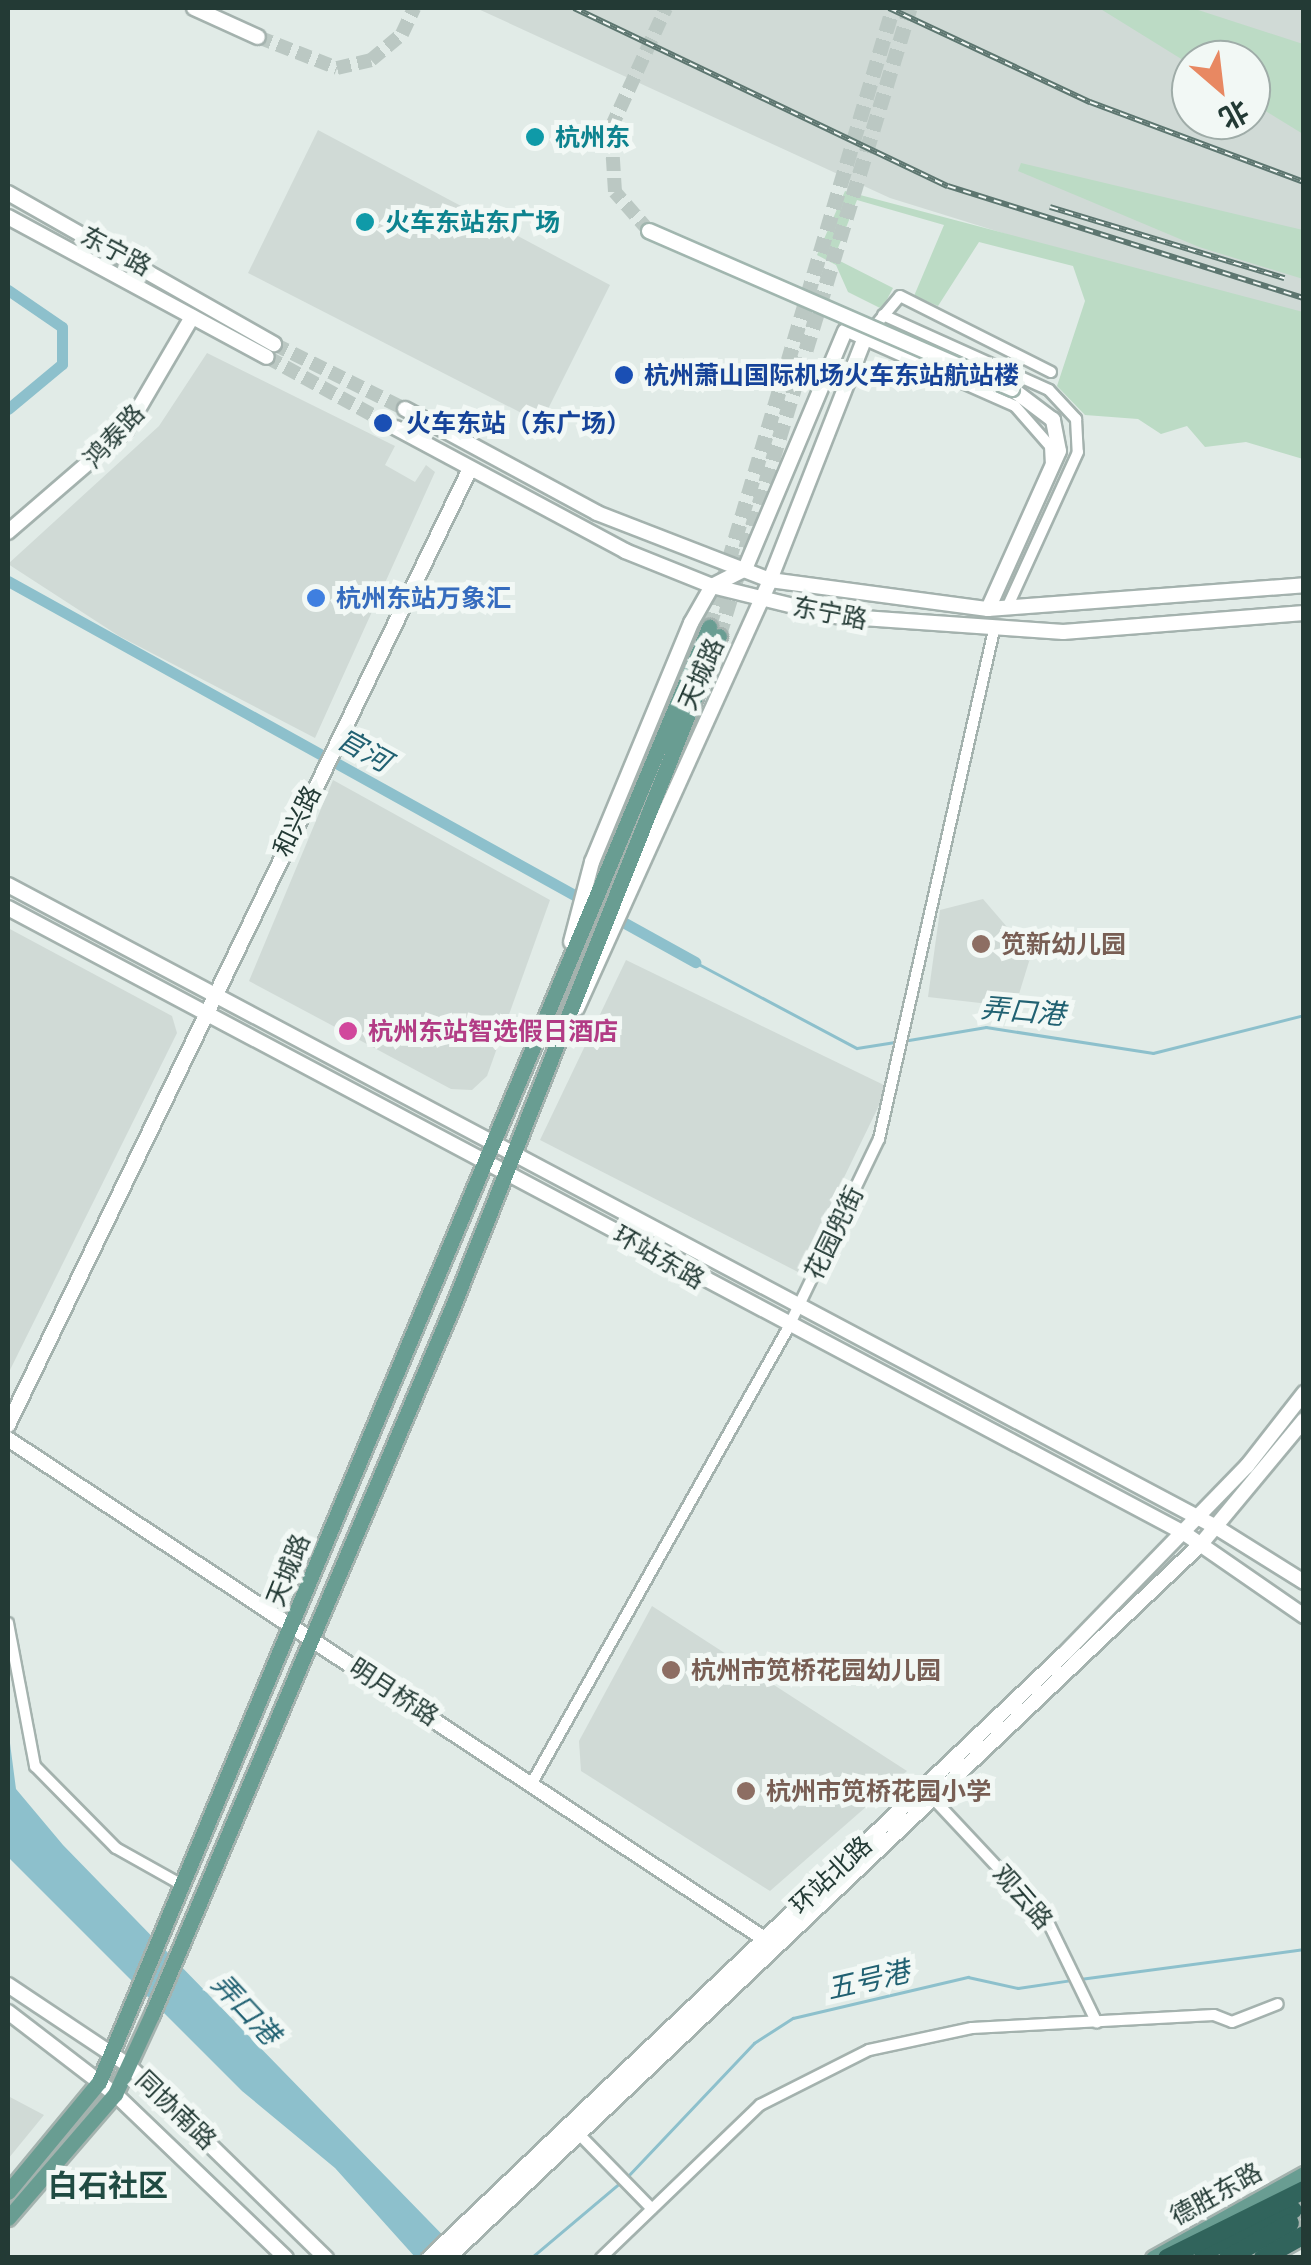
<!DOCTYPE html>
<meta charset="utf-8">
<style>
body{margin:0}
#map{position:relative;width:1311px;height:2265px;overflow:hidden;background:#e1ebe7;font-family:"Titillium Web","Noto Sans SC",sans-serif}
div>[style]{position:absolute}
.built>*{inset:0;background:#d0dad6}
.green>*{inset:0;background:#bcdbc5}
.water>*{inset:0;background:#8dc0cc}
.stream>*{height:2.5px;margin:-1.25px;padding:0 1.25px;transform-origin:1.25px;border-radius:1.25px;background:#8dc0cc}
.canal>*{height:11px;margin:-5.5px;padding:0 5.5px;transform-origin:5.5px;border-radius:5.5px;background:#8dc0cc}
.secondary-tunnel>*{height:14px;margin-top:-7px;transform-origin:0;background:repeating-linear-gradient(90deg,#bbc8c3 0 14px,transparent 0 21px)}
.primary-tunnel>*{height:15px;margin-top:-7.5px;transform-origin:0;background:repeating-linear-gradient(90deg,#bbc8c3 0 15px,transparent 0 23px)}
.roads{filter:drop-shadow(2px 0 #a4b2ae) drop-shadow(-2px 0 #a4b2ae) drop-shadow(0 2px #a4b2ae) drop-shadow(0 -2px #a4b2ae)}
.street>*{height:10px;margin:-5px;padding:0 5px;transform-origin:5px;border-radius:5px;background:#fff}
.secondary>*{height:14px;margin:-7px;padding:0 7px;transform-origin:7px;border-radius:7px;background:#fff}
.primary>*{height:15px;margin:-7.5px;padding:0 7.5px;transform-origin:7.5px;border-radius:7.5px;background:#699d92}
.highway>*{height:18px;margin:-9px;padding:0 9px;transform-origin:9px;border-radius:9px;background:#31645c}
.rail>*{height:6px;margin-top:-3px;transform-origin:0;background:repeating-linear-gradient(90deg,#f2f8f5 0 8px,#5d7670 0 16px);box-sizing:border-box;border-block:2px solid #5d7670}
.bridges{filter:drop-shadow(2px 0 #a1b6af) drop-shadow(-2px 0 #a1b6af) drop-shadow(0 2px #a1b6af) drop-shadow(0 -2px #a1b6af)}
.secondary-bridge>*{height:14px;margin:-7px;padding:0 7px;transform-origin:7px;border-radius:7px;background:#fff}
.dots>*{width:28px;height:28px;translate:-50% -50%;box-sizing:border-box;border:5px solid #f2f8f5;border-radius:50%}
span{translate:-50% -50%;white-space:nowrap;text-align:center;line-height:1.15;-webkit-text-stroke:10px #f2f8f5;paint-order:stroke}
.culture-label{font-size:25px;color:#0d838f;font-weight:700}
.left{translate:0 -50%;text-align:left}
.street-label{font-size:25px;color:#233a35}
.transit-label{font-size:25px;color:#164399;font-weight:700}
.shop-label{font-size:25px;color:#366cbe;font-weight:700}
.education-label{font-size:25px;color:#785e54;font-weight:700}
.hotel-label{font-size:25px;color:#b23c85;font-weight:700}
.water-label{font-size:28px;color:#216172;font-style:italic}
.quarter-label{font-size:30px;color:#204b42;font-weight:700}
.frame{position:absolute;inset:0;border:10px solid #233a35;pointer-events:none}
.north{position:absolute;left:1171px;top:40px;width:100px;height:100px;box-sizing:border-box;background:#f2f8f5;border:2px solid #9faca8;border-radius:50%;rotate:152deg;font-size:28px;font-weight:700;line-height:40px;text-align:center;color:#233a35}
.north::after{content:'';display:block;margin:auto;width:35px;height:45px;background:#e88862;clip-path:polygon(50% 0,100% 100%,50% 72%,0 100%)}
</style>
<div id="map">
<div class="built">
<div style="clip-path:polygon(evenodd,476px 8px,1303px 8px,1303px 326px,890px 198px,476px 8px,1191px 60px,1251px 60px,1251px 120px,1191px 120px,1191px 60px)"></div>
<div style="clip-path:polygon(318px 130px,610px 285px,541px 423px,248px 273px)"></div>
<div style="clip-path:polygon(207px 353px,395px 446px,385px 465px,415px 482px,426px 465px,435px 472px,315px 738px,119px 636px,8px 564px,159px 426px)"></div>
<div style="clip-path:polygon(333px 780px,550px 900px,487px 1076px,472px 1090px,451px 1089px,249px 981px)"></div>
<div style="clip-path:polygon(983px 899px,1031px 955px,1015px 1007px,928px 997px,940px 910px)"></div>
<div style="clip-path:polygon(8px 928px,172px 1016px,177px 1033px,8px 1374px)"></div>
<div style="clip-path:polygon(626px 960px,888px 1087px,798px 1272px,540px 1140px)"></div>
<div style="clip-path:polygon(652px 1606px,907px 1771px,770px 1891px,581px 1771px,579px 1741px)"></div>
<div style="clip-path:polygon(8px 2096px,44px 2115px,8px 2159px)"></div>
</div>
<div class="green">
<div style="clip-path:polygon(1099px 8px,1192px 8px,1303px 44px,1303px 134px,1251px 102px,1251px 60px,1191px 65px)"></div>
<div style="clip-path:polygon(1021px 163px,1303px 230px,1303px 279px,1199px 247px,1018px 171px)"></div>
<div style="clip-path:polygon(845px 191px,1303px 312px,1303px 459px,1246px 442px,1205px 447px,1187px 426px,1161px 434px,1138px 419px,1085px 415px,1057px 386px,1085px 301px,1073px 266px,979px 242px,938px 306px,914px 296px,944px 225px,857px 200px,834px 258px,893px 288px,882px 309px,848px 292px,836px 265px,817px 255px)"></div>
</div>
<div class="water">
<div style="clip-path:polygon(8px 1728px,16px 1789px,63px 1845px,464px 2257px,415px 2257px,335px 2168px,242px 2091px,8px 1857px)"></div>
</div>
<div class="stream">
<div style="left:695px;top:962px;width:183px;rotate:28deg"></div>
<div style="left:857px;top:1048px;width:38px;rotate:-9deg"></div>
<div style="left:903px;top:1041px;width:84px;rotate:-9.6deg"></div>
<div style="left:986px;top:1027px;width:169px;rotate:8.8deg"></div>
<div style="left:1153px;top:1053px;width:156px;rotate:-14.1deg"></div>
<div style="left:1080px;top:1979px;width:226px;rotate:-7.6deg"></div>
<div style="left:628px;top:2176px;width:183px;rotate:-46.5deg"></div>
<div style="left:754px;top:2043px;width:46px;rotate:-32.7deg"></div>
<div style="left:793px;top:2018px;width:180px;rotate:-13.2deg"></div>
<div style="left:968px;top:1977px;width:51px;rotate:12.4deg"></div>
<div style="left:1018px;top:1988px;width:55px;rotate:-8.4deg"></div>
<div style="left:531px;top:2258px;width:119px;rotate:-40.2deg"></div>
</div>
<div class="canal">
<div style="left:8px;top:290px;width:65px;rotate:34.4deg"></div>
<div style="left:62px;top:327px;width:37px;rotate:90deg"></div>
<div style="left:62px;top:364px;width:70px;rotate:140.2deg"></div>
<div style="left:8px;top:581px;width:786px;rotate:29.01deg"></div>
</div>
<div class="secondary-tunnel">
<div style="left:258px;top:37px;width:85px;rotate:21.4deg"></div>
<div style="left:337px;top:68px;width:35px;rotate:-13deg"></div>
<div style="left:371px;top:60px;width:40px;rotate:-40deg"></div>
<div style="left:402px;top:34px;width:29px;rotate:-65deg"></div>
<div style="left:649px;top:231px;width:52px;rotate:-131.1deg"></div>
<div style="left:615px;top:192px;width:64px;rotate:-93.6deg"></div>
<div style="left:611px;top:128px;width:132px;rotate:-65.4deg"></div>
<div style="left:274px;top:344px;width:146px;rotate:26.4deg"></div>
<div style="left:267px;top:357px;width:147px;rotate:28.8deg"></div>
</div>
<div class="primary-tunnel">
<div style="left:709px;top:627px;width:646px;rotate:-73.45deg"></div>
<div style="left:719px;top:636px;width:656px;rotate:-73.08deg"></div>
</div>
<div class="roads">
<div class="street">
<div style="left:883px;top:315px;width:182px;rotate:24.3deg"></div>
<div style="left:1049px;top:390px;width:40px;rotate:47deg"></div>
<div style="left:1076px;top:419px;width:33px;rotate:87deg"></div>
<div style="left:1078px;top:452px;width:171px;rotate:114.5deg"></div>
<div style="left:845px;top:331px;width:186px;rotate:23.8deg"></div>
<div style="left:1015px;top:406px;width:53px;rotate:48.8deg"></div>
<div style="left:1050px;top:446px;width:19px;rotate:87deg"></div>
<div style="left:869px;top:333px;width:48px;rotate:-50deg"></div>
<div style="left:900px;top:296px;width:169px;rotate:26.7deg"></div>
<div style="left:8px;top:1623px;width:146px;rotate:79.3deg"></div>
<div style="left:35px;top:1766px;width:115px;rotate:45.4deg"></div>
<div style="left:116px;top:1848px;width:78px;rotate:29.2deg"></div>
<div style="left:533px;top:1781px;width:518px;rotate:-60.61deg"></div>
<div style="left:787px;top:1330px;width:212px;rotate:-64.3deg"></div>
<div style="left:879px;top:1139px;width:522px;rotate:-77.27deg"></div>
<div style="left:928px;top:1793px;width:174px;rotate:46.9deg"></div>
<div style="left:1047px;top:1920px;width:114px;rotate:64.1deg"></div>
<div style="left:575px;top:2130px;width:110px;rotate:45.7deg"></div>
<div style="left:601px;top:2258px;width:221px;rotate:-43.9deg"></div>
<div style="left:760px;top:2105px;width:122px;rotate:-26.8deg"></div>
<div style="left:869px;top:2050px;width:105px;rotate:-12.1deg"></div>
<div style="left:972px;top:2028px;width:242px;rotate:-3.1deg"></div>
<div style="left:1214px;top:2015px;width:19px;rotate:21deg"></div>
<div style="left:1232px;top:2022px;width:49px;rotate:-21.4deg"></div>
</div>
<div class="secondary">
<div style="left:194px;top:8px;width:70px;rotate:24.4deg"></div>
<div style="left:8px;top:193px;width:306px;rotate:29.6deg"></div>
<div style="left:8px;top:217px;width:294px;rotate:28.4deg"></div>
<div style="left:405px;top:409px;width:218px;rotate:28.4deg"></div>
<div style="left:597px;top:513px;width:186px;rotate:21.2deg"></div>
<div style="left:770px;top:580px;width:220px;rotate:7.6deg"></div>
<div style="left:988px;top:609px;width:317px;rotate:-4.3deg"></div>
<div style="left:396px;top:428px;width:260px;rotate:28.2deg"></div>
<div style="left:625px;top:551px;width:94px;rotate:21.9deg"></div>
<div style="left:712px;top:586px;width:126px;rotate:13.8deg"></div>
<div style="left:834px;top:616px;width:230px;rotate:4deg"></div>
<div style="left:1063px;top:632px;width:242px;rotate:-4.5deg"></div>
<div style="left:8px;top:532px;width:156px;rotate:-40.8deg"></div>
<div style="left:126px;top:430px;width:131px;rotate:-59.7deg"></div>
<div style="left:988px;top:609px;width:173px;rotate:-65.8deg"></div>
<div style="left:1059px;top:451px;width:32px;rotate:-101deg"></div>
<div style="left:1053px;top:420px;width:51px;rotate:-142.9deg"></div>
<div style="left:8px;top:885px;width:1368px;rotate:27.99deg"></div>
<div style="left:1216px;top:1527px;width:104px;rotate:32deg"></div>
<div style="left:8px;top:908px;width:1332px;rotate:27.99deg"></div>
<div style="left:1184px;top:1533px;width:146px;rotate:34.7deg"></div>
<div style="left:571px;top:942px;width:83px;rotate:-75.3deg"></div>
<div style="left:592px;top:862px;width:259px;rotate:-67.5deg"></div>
<div style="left:691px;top:623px;width:43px;rotate:-60.4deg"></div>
<div style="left:712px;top:586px;width:37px;rotate:-27deg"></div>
<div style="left:745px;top:569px;width:258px;rotate:-67.2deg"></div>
<div style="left:577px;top:1008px;width:470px;rotate:-65.7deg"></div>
<div style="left:770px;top:580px;width:260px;rotate:-68.6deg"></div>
<div style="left:8px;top:1425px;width:1062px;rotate:-64.21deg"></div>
<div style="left:8px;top:1439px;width:912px;rotate:33.46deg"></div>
<div style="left:8px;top:1985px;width:144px;rotate:33.7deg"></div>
<div style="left:128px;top:2065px;width:277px;rotate:44.3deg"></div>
<div style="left:8px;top:2012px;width:135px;rotate:37.5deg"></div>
<div style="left:115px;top:2094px;width:237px;rotate:43.8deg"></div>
<div style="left:429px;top:2258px;width:878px;rotate:-43.57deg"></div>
<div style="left:1065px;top:1653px;width:261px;rotate:-45.8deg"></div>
<div style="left:1247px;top:1466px;width:93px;rotate:-52deg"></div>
<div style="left:448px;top:2258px;width:1038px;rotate:-43.48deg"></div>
<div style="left:1201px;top:1544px;width:161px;rotate:-50.3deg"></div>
</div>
<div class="primary">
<div style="left:8px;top:2192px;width:143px;rotate:-50.4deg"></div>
<div style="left:99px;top:2082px;width:1578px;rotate:-67.25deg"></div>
<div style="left:8px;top:2218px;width:164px;rotate:-49.2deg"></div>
<div style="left:115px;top:2094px;width:88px;rotate:-65.2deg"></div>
<div style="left:152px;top:2014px;width:767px;rotate:-66.98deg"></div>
<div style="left:452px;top:1308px;width:723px;rotate:-68.33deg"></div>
<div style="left:1153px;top:2258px;width:173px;rotate:-29.1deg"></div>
</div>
<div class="highway">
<div style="left:1203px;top:2252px;width:99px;rotate:-25deg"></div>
<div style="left:1167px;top:2258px;width:153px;rotate:-26.4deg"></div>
<div style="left:1228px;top:2258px;width:71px;rotate:-29.4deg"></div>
<div style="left:1263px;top:2258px;width:47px;rotate:-29.3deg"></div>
</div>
</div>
<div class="rail">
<div style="left:574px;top:8px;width:414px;rotate:25.5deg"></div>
<div style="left:948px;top:186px;width:373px;rotate:17.5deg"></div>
<div style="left:889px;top:8px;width:222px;rotate:25.1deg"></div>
<div style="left:1090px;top:102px;width:228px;rotate:20.5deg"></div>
<div style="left:1050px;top:207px;width:245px;rotate:16.9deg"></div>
</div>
<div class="bridges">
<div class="secondary-bridge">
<div style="left:649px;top:231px;width:396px;rotate:23.5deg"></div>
</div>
</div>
<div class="dots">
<div style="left:535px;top:137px;background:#0f9aa8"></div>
<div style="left:365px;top:222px;background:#0f9aa8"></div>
<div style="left:624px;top:375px;background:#1a4fb4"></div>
<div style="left:383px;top:423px;background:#1a4fb4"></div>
<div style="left:316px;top:598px;background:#3f7fe0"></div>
<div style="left:981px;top:944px;background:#8d6e63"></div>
<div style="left:348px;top:1031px;background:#d1479c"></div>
<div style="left:671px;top:1670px;background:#8d6e63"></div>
<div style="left:746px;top:1791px;background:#8d6e63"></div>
</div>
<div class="culture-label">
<span class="left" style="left:555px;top:137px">杭州东</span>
<span class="left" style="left:385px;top:222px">火车东站东广场</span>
</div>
<div class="street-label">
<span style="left:116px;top:251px;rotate:28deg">东宁路</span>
<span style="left:114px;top:436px;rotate:-47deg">鸿泰路</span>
<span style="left:830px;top:613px;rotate:11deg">东宁路</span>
<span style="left:701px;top:674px;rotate:-66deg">天城路</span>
<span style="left:297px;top:821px;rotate:-64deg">和兴路</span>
<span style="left:834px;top:1233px;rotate:-64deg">花园兜街</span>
<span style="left:659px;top:1257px;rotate:30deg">环站东路</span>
<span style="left:288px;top:1570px;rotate:-68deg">天城路</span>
<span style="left:394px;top:1692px;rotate:33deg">明月桥路</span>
<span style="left:831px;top:1875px;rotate:-43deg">环站北路</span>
<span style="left:1023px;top:1897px;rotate:49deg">观云路</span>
<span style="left:176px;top:2110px;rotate:44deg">同协南路</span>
<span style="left:1216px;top:2194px;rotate:-29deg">德胜东路</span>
</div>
<div class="transit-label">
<span class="left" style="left:644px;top:375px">杭州萧山国际机场火车东站航站楼</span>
<span class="left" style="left:406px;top:423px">火车东站（东广场）</span>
</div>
<div class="shop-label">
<span class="left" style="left:336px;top:598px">杭州东站万象汇</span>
</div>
<div class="education-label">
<span class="left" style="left:1001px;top:944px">笕新幼儿园</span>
<span class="left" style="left:691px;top:1670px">杭州市笕桥花园幼儿园</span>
<span class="left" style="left:766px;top:1791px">杭州市笕桥花园小学</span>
</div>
<div class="hotel-label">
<span class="left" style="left:368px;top:1031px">杭州东站智选假日酒店</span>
</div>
<div class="water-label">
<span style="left:364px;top:750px;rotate:29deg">官河</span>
<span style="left:1023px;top:1011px;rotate:5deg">弄口港</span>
<span style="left:868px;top:1980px;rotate:-13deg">五号港</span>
<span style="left:246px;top:2009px;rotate:47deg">弄口港</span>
</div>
<div class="quarter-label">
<span style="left:108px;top:2185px">白石社区</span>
</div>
<div class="frame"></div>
<div class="north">北</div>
</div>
